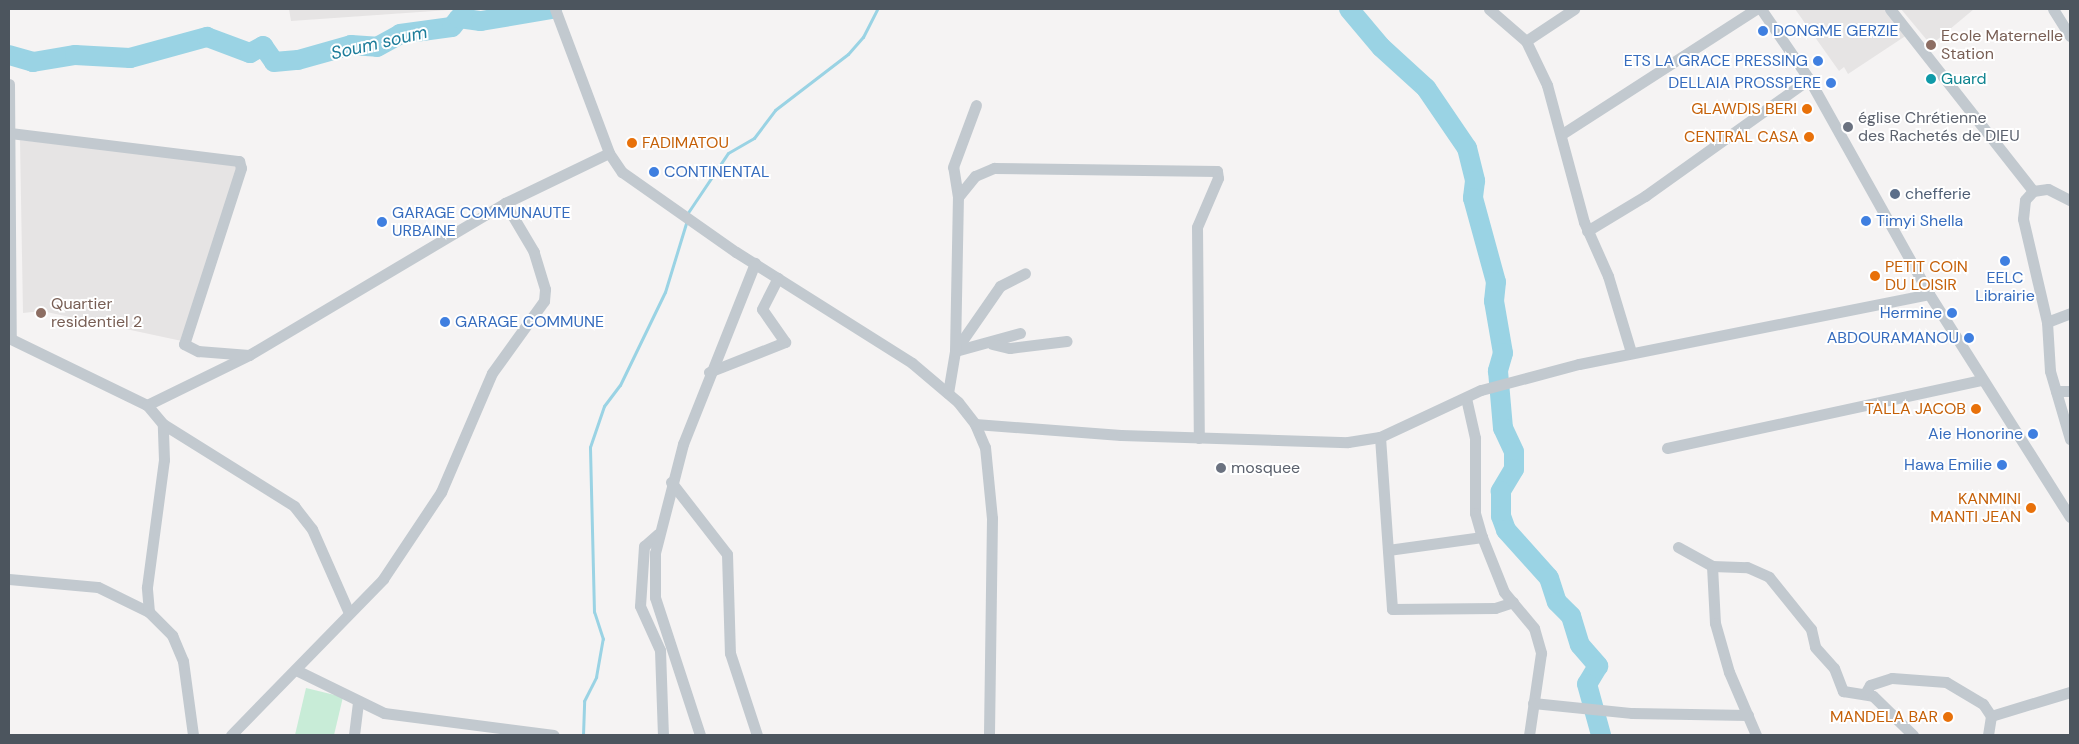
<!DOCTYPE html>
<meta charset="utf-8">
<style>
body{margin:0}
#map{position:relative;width:2079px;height:744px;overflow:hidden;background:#f5f3f3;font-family:"DM Sans",sans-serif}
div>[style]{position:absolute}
.education>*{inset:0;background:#e6e4e4}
.green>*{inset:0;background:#c8ecd7}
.stream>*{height:3px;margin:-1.5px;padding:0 1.5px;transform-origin:1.5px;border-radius:1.5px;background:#9ad3e4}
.river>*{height:20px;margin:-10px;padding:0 10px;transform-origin:10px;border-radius:10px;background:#9ad3e4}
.minor>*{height:11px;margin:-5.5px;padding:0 5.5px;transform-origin:5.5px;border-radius:5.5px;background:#c2c9cf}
.dots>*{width:14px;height:14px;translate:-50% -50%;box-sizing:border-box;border:2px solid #fff;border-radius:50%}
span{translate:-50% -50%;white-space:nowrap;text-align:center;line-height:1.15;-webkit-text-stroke:4px #fff;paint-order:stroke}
.shop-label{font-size:16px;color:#366cbe}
.left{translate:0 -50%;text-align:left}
.right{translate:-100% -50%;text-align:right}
.education-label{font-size:16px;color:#785e54}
.culture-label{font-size:16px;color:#0d838f}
.food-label{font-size:16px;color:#c56008}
.worship-label{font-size:16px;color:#5b616d}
.service-label{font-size:16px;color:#4e5e75}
.water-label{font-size:18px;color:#1c7c9a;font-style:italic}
.frame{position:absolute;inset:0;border:10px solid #4c555e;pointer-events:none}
</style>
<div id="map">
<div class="education">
<div style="clip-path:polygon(289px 9px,463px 9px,291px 21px)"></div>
<div style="clip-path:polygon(1795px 9px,1886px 9px,1907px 35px,1848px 74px,1844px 67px,1839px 71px)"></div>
<div style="clip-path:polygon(1901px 9px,1974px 9px,1931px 45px)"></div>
<div style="clip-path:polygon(20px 140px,235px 163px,239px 168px,182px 341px,42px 311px,23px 313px)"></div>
</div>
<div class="green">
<div style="clip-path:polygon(306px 688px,343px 697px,334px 735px,295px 735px)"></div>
</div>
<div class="stream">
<div style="left:687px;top:214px;width:73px;rotate:-56.1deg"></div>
<div style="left:728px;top:153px;width:30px;rotate:-30deg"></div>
<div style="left:754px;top:138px;width:35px;rotate:-53deg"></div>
<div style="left:775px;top:110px;width:92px;rotate:-37.5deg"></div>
<div style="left:848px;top:54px;width:23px;rotate:-49deg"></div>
<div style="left:863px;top:37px;width:31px;rotate:-63deg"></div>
<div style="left:583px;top:735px;width:34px;rotate:-88deg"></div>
<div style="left:584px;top:701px;width:27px;rotate:-63deg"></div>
<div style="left:596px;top:677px;width:39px;rotate:-80deg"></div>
<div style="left:603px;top:639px;width:28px;rotate:-108deg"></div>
<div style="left:594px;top:612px;width:165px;rotate:-91.4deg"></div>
<div style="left:590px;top:447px;width:43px;rotate:-71.1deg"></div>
<div style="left:604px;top:406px;width:26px;rotate:-53deg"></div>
<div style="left:620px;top:385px;width:103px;rotate:-64.2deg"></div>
<div style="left:665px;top:292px;width:75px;rotate:-73deg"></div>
</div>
<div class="river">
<div style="left:1349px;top:9px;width:50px;rotate:49.9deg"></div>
<div style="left:1381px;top:47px;width:61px;rotate:42.3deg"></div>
<div style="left:1426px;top:88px;width:73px;rotate:55.7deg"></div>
<div style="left:1467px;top:148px;width:34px;rotate:76deg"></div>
<div style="left:1475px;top:181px;width:17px;rotate:97deg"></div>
<div style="left:1473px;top:198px;width:87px;rotate:74.7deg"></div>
<div style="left:1496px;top:282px;width:19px;rotate:96deg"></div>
<div style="left:1494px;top:301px;width:53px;rotate:80.2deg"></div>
<div style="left:1503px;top:353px;width:19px;rotate:106deg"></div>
<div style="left:1498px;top:371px;width:57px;rotate:85deg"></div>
<div style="left:1503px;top:428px;width:26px;rotate:65deg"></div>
<div style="left:1514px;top:452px;width:17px;rotate:90deg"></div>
<div style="left:1514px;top:469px;width:26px;rotate:121deg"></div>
<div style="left:1501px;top:491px;width:25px;rotate:90deg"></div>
<div style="left:1501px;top:516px;width:15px;rotate:70deg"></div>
<div style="left:1506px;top:530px;width:64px;rotate:48.1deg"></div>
<div style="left:1549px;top:578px;width:25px;rotate:72deg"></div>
<div style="left:1557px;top:602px;width:20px;rotate:45deg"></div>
<div style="left:1571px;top:616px;width:30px;rotate:73deg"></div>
<div style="left:1580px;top:645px;width:28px;rotate:49deg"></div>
<div style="left:1598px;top:666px;width:21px;rotate:121deg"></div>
<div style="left:1587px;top:684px;width:53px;rotate:74.6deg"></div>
<div style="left:9px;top:55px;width:25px;rotate:16deg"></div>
<div style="left:33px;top:62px;width:43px;rotate:-9.5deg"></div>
<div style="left:75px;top:55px;width:55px;rotate:3.1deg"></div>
<div style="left:130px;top:58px;width:80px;rotate:-15.3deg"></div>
<div style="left:207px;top:37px;width:46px;rotate:20.4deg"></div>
<div style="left:250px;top:53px;width:15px;rotate:-28deg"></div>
<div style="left:263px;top:46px;width:19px;rotate:55deg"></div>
<div style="left:274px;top:62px;width:24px;rotate:-5deg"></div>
<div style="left:298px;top:60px;width:55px;rotate:-15.8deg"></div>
<div style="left:351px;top:45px;width:26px;rotate:4deg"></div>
<div style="left:377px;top:47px;width:26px;rotate:-29deg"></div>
<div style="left:400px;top:34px;width:52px;rotate:-7.7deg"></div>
<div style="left:452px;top:27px;width:11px;rotate:-52deg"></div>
<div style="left:459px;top:18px;width:22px;rotate:8deg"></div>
<div style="left:481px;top:21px;width:72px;rotate:-9.6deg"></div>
</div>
<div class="minor">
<div style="left:555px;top:9px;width:154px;rotate:69.4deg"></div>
<div style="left:609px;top:153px;width:23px;rotate:56deg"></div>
<div style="left:622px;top:172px;width:139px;rotate:35.1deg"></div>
<div style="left:736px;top:252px;width:208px;rotate:32.2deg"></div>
<div style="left:912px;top:363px;width:60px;rotate:40.3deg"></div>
<div style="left:958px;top:402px;width:28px;rotate:52deg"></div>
<div style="left:975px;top:424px;width:25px;rotate:67deg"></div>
<div style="left:985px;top:447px;width:71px;rotate:84.4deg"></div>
<div style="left:992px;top:518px;width:217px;rotate:90.8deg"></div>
<div style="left:1489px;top:9px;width:49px;rotate:40.9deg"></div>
<div style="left:1526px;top:41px;width:49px;rotate:64.5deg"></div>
<div style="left:1547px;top:85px;width:142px;rotate:74.9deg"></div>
<div style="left:1584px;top:222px;width:59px;rotate:66deg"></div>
<div style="left:1608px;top:276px;width:79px;rotate:73.2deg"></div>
<div style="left:1761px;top:9px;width:85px;rotate:55.6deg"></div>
<div style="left:1809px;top:79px;width:246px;rotate:60.8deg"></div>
<div style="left:1929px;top:294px;width:264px;rotate:57.7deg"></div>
<div style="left:1890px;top:9px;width:231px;rotate:51.8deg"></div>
<div style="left:2033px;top:191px;width:12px;rotate:132deg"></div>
<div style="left:2025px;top:200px;width:19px;rotate:96deg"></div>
<div style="left:2023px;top:219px;width:106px;rotate:76.9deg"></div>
<div style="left:2047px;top:322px;width:49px;rotate:86.5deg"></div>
<div style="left:2050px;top:371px;width:71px;rotate:73.6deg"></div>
<div style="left:2053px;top:9px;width:32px;rotate:58deg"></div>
<div style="left:1526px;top:41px;width:58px;rotate:-33.7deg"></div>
<div style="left:9px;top:84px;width:255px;rotate:89.6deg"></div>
<div style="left:11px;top:339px;width:151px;rotate:25.9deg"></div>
<div style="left:147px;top:405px;width:114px;rotate:-26.1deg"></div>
<div style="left:249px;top:355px;width:298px;rotate:-30.7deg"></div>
<div style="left:505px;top:203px;width:115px;rotate:-25.7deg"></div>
<div style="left:10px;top:133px;width:231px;rotate:7deg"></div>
<div style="left:239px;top:161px;width:7px;rotate:74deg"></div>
<div style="left:241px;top:168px;width:185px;rotate:107.9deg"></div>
<div style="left:184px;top:344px;width:16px;rotate:27deg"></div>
<div style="left:198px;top:351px;width:51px;rotate:4.5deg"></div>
<div style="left:1562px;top:134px;width:231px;rotate:-32.8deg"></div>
<div style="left:2033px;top:191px;width:15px;rotate:-8deg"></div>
<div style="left:2048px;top:189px;width:25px;rotate:27deg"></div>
<div style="left:958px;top:197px;width:27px;rotate:-51deg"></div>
<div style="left:975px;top:176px;width:21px;rotate:-23deg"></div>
<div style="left:994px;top:168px;width:223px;rotate:0.8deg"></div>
<div style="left:1217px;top:171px;width:7px;rotate:82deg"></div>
<div style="left:1218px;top:178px;width:53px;rotate:113.2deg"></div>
<div style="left:1197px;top:227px;width:211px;rotate:89.5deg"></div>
<div style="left:1587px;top:231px;width:68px;rotate:-31.1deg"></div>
<div style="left:1645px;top:196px;width:201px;rotate:-35.5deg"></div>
<div style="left:2047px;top:322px;width:25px;rotate:-21deg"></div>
<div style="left:1020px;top:333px;width:67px;rotate:164.5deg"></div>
<div style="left:955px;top:351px;width:79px;rotate:-55.3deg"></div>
<div style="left:1000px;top:286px;width:28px;rotate:-27deg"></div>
<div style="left:992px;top:344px;width:18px;rotate:13deg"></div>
<div style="left:1010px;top:348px;width:57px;rotate:-7deg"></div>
<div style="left:709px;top:372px;width:82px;rotate:-21.5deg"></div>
<div style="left:785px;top:342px;width:40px;rotate:-124.9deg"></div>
<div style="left:762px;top:309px;width:35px;rotate:-63deg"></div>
<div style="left:2056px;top:391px;width:14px"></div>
<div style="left:948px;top:393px;width:43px;rotate:-80.5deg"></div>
<div style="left:955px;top:351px;width:154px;rotate:-88.9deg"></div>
<div style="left:958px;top:197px;width:30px;rotate:-99deg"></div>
<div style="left:953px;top:167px;width:66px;rotate:-69.6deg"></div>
<div style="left:1466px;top:398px;width:41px;rotate:77.3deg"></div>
<div style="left:1475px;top:438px;width:75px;rotate:90deg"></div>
<div style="left:1475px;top:513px;width:25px;rotate:74deg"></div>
<div style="left:1482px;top:537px;width:59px;rotate:68.2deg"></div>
<div style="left:1504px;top:592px;width:47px;rotate:50.2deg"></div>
<div style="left:1534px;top:628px;width:26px;rotate:74deg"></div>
<div style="left:1541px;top:653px;width:83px;rotate:98.3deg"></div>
<div style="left:147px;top:405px;width:25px;rotate:50deg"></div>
<div style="left:163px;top:424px;width:155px;rotate:32deg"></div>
<div style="left:294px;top:506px;width:29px;rotate:52deg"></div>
<div style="left:312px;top:529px;width:92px;rotate:66.2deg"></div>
<div style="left:975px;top:424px;width:146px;rotate:4.3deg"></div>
<div style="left:1121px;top:435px;width:227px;rotate:1.8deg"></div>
<div style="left:1348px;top:442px;width:32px;rotate:-9deg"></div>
<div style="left:1380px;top:437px;width:111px;rotate:-25deg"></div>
<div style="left:1481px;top:390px;width:101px;rotate:-14.9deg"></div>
<div style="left:1579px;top:364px;width:357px;rotate:-11.3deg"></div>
<div style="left:1380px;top:437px;width:172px;rotate:86deg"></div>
<div style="left:1392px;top:609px;width:103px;rotate:-0.6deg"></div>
<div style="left:1495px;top:608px;width:19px;rotate:-18deg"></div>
<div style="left:1667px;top:448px;width:322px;rotate:-12.2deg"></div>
<div style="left:671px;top:482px;width:91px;rotate:52.1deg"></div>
<div style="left:727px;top:554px;width:99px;rotate:88.3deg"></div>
<div style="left:730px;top:653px;width:86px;rotate:71.8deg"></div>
<div style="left:658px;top:534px;width:18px;rotate:139deg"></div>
<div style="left:644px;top:546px;width:60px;rotate:93.8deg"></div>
<div style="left:640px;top:606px;width:48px;rotate:65.6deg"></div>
<div style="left:660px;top:650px;width:85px;rotate:88deg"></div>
<div style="left:1678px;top:547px;width:39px;rotate:29deg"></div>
<div style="left:1712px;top:566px;width:57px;rotate:87deg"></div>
<div style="left:1715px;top:623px;width:51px;rotate:74.1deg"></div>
<div style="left:1729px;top:672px;width:69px;rotate:66.8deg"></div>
<div style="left:1388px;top:550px;width:95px;rotate:-7.9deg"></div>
<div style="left:1712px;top:566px;width:35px;rotate:2deg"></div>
<div style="left:1747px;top:567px;width:24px;rotate:24deg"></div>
<div style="left:1769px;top:577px;width:67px;rotate:51.1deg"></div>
<div style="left:1811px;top:629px;width:18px;rotate:77deg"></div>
<div style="left:1815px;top:647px;width:28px;rotate:48deg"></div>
<div style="left:1834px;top:668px;width:25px;rotate:69deg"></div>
<div style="left:1843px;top:691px;width:30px;rotate:9deg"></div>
<div style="left:1873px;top:696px;width:56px;rotate:44.3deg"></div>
<div style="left:9px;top:579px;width:89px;rotate:5.1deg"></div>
<div style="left:98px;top:587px;width:57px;rotate:26.1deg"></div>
<div style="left:149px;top:612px;width:33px;rotate:45deg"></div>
<div style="left:172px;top:635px;width:28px;rotate:67deg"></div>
<div style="left:183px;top:661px;width:75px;rotate:82.3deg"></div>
<div style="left:149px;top:612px;width:25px;rotate:-95deg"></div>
<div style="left:147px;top:587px;width:128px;rotate:-82.4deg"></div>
<div style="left:164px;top:460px;width:36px;rotate:-92deg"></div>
<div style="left:296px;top:670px;width:98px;rotate:26deg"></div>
<div style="left:384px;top:713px;width:171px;rotate:7.4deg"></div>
<div style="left:1866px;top:692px;width:8px;rotate:-60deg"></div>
<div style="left:1870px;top:685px;width:23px;rotate:-18deg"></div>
<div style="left:1892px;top:678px;width:54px;rotate:4.2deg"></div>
<div style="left:1946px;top:682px;width:43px;rotate:30.7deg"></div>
<div style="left:1983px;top:704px;width:14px;rotate:56deg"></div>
<div style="left:1991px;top:716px;width:19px;rotate:99deg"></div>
<div style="left:1533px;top:703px;width:100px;rotate:5.8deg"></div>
<div style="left:1632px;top:713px;width:116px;rotate:1deg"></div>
<div style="left:1991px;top:716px;width:83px;rotate:-16.9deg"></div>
<div style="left:231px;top:735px;width:218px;rotate:-45.7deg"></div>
<div style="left:383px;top:579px;width:105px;rotate:-56.3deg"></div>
<div style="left:441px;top:492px;width:129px;rotate:-66.8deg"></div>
<div style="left:492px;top:373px;width:89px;rotate:-54.2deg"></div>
<div style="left:544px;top:301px;width:12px;rotate:-85deg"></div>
<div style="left:545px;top:289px;width:39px;rotate:-107deg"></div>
<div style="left:534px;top:252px;width:57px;rotate:-120.6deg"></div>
<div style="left:354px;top:735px;width:32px;rotate:-83deg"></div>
<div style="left:700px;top:735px;width:145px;rotate:-108.1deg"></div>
<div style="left:655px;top:597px;width:44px;rotate:-90deg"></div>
<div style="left:655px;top:553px;width:113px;rotate:-75.6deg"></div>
<div style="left:683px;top:444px;width:195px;rotate:-68.3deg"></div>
</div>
<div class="dots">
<div style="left:1763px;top:31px;background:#3f7fe0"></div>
<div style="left:1931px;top:45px;background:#8d6e63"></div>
<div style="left:1818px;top:61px;background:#3f7fe0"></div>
<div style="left:1931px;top:79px;background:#0f9aa8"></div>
<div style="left:1831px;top:83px;background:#3f7fe0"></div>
<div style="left:1807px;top:109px;background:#e8710a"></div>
<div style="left:1848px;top:127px;background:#6b7280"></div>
<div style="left:1809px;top:137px;background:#e8710a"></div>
<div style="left:632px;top:143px;background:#e8710a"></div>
<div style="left:654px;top:172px;background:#3f7fe0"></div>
<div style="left:1895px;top:194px;background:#5c6f8a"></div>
<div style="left:1866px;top:221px;background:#3f7fe0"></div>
<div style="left:382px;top:222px;background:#3f7fe0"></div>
<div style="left:2005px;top:261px;background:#3f7fe0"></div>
<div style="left:1875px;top:276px;background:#e8710a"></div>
<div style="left:41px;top:313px;background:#8d6e63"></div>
<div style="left:1952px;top:313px;background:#3f7fe0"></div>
<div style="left:445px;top:322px;background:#3f7fe0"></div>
<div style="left:1969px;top:338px;background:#3f7fe0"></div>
<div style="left:1976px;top:409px;background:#e8710a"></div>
<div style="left:2033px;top:434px;background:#3f7fe0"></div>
<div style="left:2002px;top:465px;background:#3f7fe0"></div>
<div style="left:1221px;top:468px;background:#6b7280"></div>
<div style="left:2031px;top:508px;background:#e8710a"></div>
<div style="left:1948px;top:717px;background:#e8710a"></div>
</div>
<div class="shop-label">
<span class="left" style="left:1773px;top:31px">DONGME GERZIE</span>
<span class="right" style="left:1808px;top:61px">ETS LA GRACE PRESSING</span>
<span class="right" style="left:1821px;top:83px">DELLAIA PROSSPERE</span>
<span class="left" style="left:664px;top:172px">CONTINENTAL</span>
<span class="left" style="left:392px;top:222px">GARAGE COMMUNAUTE<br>URBAINE</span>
<span class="left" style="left:1876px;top:221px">Timyi Shella</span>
<span style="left:2005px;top:287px">EELC<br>Librairie</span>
<span class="right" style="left:1942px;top:313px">Hermine</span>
<span class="left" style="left:455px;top:322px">GARAGE COMMUNE</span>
<span class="right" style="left:1959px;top:338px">ABDOURAMANOU</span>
<span class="right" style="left:2023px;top:434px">Aie Honorine</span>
<span class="right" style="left:1992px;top:465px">Hawa Emilie</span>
</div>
<div class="education-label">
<span class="left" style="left:1941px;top:45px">Ecole Maternelle<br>Station</span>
<span class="left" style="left:51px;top:313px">Quartier<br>residentiel 2</span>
</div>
<div class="culture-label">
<span class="left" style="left:1941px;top:79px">Guard</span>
</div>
<div class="food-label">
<span class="right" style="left:1797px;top:109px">GLAWDIS BERI</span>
<span class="right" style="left:1799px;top:137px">CENTRAL CASA</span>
<span class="left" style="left:642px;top:143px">FADIMATOU</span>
<span class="left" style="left:1885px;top:276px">PETIT COIN<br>DU LOISIR</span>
<span class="right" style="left:1966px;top:409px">TALLA JACOB</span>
<span class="right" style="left:2021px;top:508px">KANMINI<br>MANTI JEAN</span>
<span class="right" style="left:1938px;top:717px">MANDELA BAR</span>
</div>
<div class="worship-label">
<span class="left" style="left:1858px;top:127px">église Chrétienne<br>des Rachetés de DIEU</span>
<span class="left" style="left:1231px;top:468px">mosquee</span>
</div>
<div class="service-label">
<span class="left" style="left:1905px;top:194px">chefferie</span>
</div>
<div class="water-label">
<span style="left:379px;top:43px;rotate:-13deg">Soum soum</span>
</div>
<div class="frame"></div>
</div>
